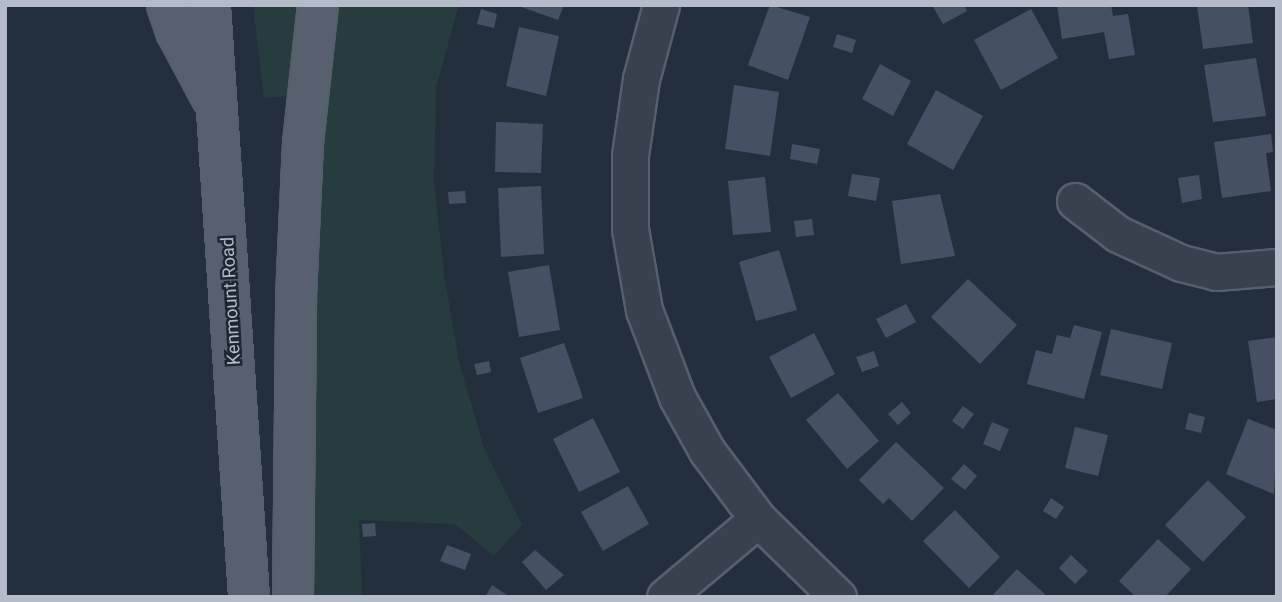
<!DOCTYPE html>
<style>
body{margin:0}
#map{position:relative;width:1282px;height:602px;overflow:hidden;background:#242f3e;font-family:Roboto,sans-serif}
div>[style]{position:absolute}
.green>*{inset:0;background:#263c3f}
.building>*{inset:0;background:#455162}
.roads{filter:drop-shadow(2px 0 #565f6c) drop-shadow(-2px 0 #565f6c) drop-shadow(0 2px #565f6c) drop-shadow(0 -2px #565f6c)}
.minor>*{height:35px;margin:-17.5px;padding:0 17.5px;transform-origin:17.5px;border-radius:17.5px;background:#38414e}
.primary>*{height:38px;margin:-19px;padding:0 19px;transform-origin:19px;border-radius:19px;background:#56606e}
span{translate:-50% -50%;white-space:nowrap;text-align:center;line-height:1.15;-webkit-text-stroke:5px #1d2633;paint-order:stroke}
.street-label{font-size:18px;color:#b4bcc9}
.frame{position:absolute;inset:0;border:7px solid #b4bcc9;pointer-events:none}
</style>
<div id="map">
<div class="green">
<div style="clip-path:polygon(253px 5px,298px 5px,288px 96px,264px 98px)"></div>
<div style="clip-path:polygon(331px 5px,459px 5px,436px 87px,434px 181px,444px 274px,459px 362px,484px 448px,522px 525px,494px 556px,455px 524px,359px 520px,362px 597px,310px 597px,309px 298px)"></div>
</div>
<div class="building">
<div style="clip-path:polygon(516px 5px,564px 5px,558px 20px)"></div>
<div style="clip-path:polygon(770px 5px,810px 17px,788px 80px,748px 65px)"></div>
<div style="clip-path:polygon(932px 5px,964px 5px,967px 11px,943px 24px)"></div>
<div style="clip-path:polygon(1057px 5px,1111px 5px,1113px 16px,1128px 14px,1135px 55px,1109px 59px,1104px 32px,1062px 39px)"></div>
<div style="clip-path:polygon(1197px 5px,1248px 5px,1253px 43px,1203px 49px)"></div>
<div style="clip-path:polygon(481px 9px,497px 14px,494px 28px,477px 24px)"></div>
<div style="clip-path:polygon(1031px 9px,1058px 58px,1001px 90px,974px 40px)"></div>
<div style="clip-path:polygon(519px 27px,559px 36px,546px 96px,506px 86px)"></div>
<div style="clip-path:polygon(837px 34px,856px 40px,852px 53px,833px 47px)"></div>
<div style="clip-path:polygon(1256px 58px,1266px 116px,1213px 122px,1204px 65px)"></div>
<div style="clip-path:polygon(880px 64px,911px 81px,893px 116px,862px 99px)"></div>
<div style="clip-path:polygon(734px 85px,779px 92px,770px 156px,725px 149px)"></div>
<div style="clip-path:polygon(936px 90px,983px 116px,953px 170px,907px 144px)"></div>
<div style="clip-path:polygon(496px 122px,543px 124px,541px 173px,495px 172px)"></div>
<div style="clip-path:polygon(1271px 134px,1273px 152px,1266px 153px,1271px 191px,1222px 198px,1214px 142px)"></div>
<div style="clip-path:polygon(792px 144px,820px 149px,817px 164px,790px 159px)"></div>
<div style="clip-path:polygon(852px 174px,880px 178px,876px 201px,848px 196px)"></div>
<div style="clip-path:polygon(1199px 175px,1202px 199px,1182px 203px,1178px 178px)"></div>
<div style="clip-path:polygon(765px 177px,771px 232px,733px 235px,728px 181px)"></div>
<div style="clip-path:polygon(541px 186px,544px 254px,501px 257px,498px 188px)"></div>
<div style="clip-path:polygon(465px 191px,466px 203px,449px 204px,448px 192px)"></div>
<div style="clip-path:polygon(940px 194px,955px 256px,901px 264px,892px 201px)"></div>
<div style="clip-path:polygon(812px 219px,814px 235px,796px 237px,794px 221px)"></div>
<div style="clip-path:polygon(779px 250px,797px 310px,756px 321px,739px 262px)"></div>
<div style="clip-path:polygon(549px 265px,560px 330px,519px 337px,508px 272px)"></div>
<div style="clip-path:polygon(968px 279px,1017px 325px,980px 364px,931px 317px)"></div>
<div style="clip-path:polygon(906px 304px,916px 322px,886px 338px,876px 319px)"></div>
<div style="clip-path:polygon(1074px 325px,1102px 332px,1084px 399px,1027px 384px,1036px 350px,1052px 354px,1057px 335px,1070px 338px)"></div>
<div style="clip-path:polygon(1111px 329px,1172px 343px,1162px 389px,1100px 375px)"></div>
<div style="clip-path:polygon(814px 333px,835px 374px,791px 398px,769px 357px)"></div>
<div style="clip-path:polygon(1277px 337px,1277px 399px,1257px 402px,1248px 341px)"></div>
<div style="clip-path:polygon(564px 343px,583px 398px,538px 413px,520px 358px)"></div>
<div style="clip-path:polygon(874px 351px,879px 366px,862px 372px,856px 357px)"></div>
<div style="clip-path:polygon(489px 361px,491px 372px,477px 375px,474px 364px)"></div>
<div style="clip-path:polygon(838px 393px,879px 441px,847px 469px,806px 420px)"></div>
<div style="clip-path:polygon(902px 402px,911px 413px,898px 425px,888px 414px)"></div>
<div style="clip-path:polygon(963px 406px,974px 414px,963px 429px,952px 421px)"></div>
<div style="clip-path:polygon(1189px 413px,1205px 417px,1201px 433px,1185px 429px)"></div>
<div style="clip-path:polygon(593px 418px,620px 472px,579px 492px,553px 439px)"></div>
<div style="clip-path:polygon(1248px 419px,1277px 430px,1274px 494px,1226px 474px)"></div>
<div style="clip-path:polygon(992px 422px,1009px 429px,1000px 451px,983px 444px)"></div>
<div style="clip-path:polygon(1075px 427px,1108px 435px,1098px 476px,1065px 468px)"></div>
<div style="clip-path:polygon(896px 442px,944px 488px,912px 521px,889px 498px,883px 504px,859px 480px)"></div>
<div style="clip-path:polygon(964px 464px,977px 476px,965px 490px,951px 479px)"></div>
<div style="clip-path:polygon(1208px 480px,1246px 517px,1203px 562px,1165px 525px)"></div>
<div style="clip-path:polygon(628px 486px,649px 524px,603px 551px,581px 512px)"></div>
<div style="clip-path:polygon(1051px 498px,1064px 507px,1056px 519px,1043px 511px)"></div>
<div style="clip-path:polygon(955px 510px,1000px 557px,969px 588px,923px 541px)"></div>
<div style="clip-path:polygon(375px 523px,376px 536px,363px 537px,362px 524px)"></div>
<div style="clip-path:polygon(1158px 539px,1191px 569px,1165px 597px,1136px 597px,1119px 581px)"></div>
<div style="clip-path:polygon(447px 545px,471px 554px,465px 570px,440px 561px)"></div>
<div style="clip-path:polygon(535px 550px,564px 575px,546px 590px,522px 562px)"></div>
<div style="clip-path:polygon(1071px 555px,1088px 571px,1075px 584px,1059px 568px)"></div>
<div style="clip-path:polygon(1017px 569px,1048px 597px,991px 597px)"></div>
<div style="clip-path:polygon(492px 585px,510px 597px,485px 597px)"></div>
</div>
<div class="roads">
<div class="minor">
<div style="left:661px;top:5px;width:77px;rotate:105.1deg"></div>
<div style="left:641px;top:79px;width:77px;rotate:98.2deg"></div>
<div style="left:630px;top:155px;width:74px;rotate:90deg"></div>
<div style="left:630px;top:229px;width:82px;rotate:80.2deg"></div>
<div style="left:644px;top:310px;width:93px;rotate:69.2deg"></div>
<div style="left:677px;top:397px;width:62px;rotate:60.9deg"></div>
<div style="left:707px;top:451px;width:85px;rotate:53.1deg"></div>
<div style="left:758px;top:519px;width:112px;rotate:44.3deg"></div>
<div style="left:1075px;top:201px;width:54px;rotate:37.5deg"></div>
<div style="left:1118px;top:234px;width:69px;rotate:24.7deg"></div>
<div style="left:1181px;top:263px;width:36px;rotate:14deg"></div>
<div style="left:1216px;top:272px;width:61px;rotate:-4.7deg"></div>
<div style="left:665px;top:597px;width:121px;rotate:-40deg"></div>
</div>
<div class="primary">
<div style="left:167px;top:5px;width:28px;rotate:71deg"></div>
<div style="left:176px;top:31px;width:76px;rotate:61.8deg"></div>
<div style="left:210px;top:5px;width:593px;rotate:86.23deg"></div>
<div style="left:293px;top:597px;width:300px;rotate:-89.4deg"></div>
<div style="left:296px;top:297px;width:154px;rotate:-87.4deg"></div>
<div style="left:303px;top:143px;width:139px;rotate:-83.8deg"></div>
</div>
</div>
<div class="street-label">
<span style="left:231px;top:301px;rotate:-93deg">Kenmount Road</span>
</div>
<div class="frame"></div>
</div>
